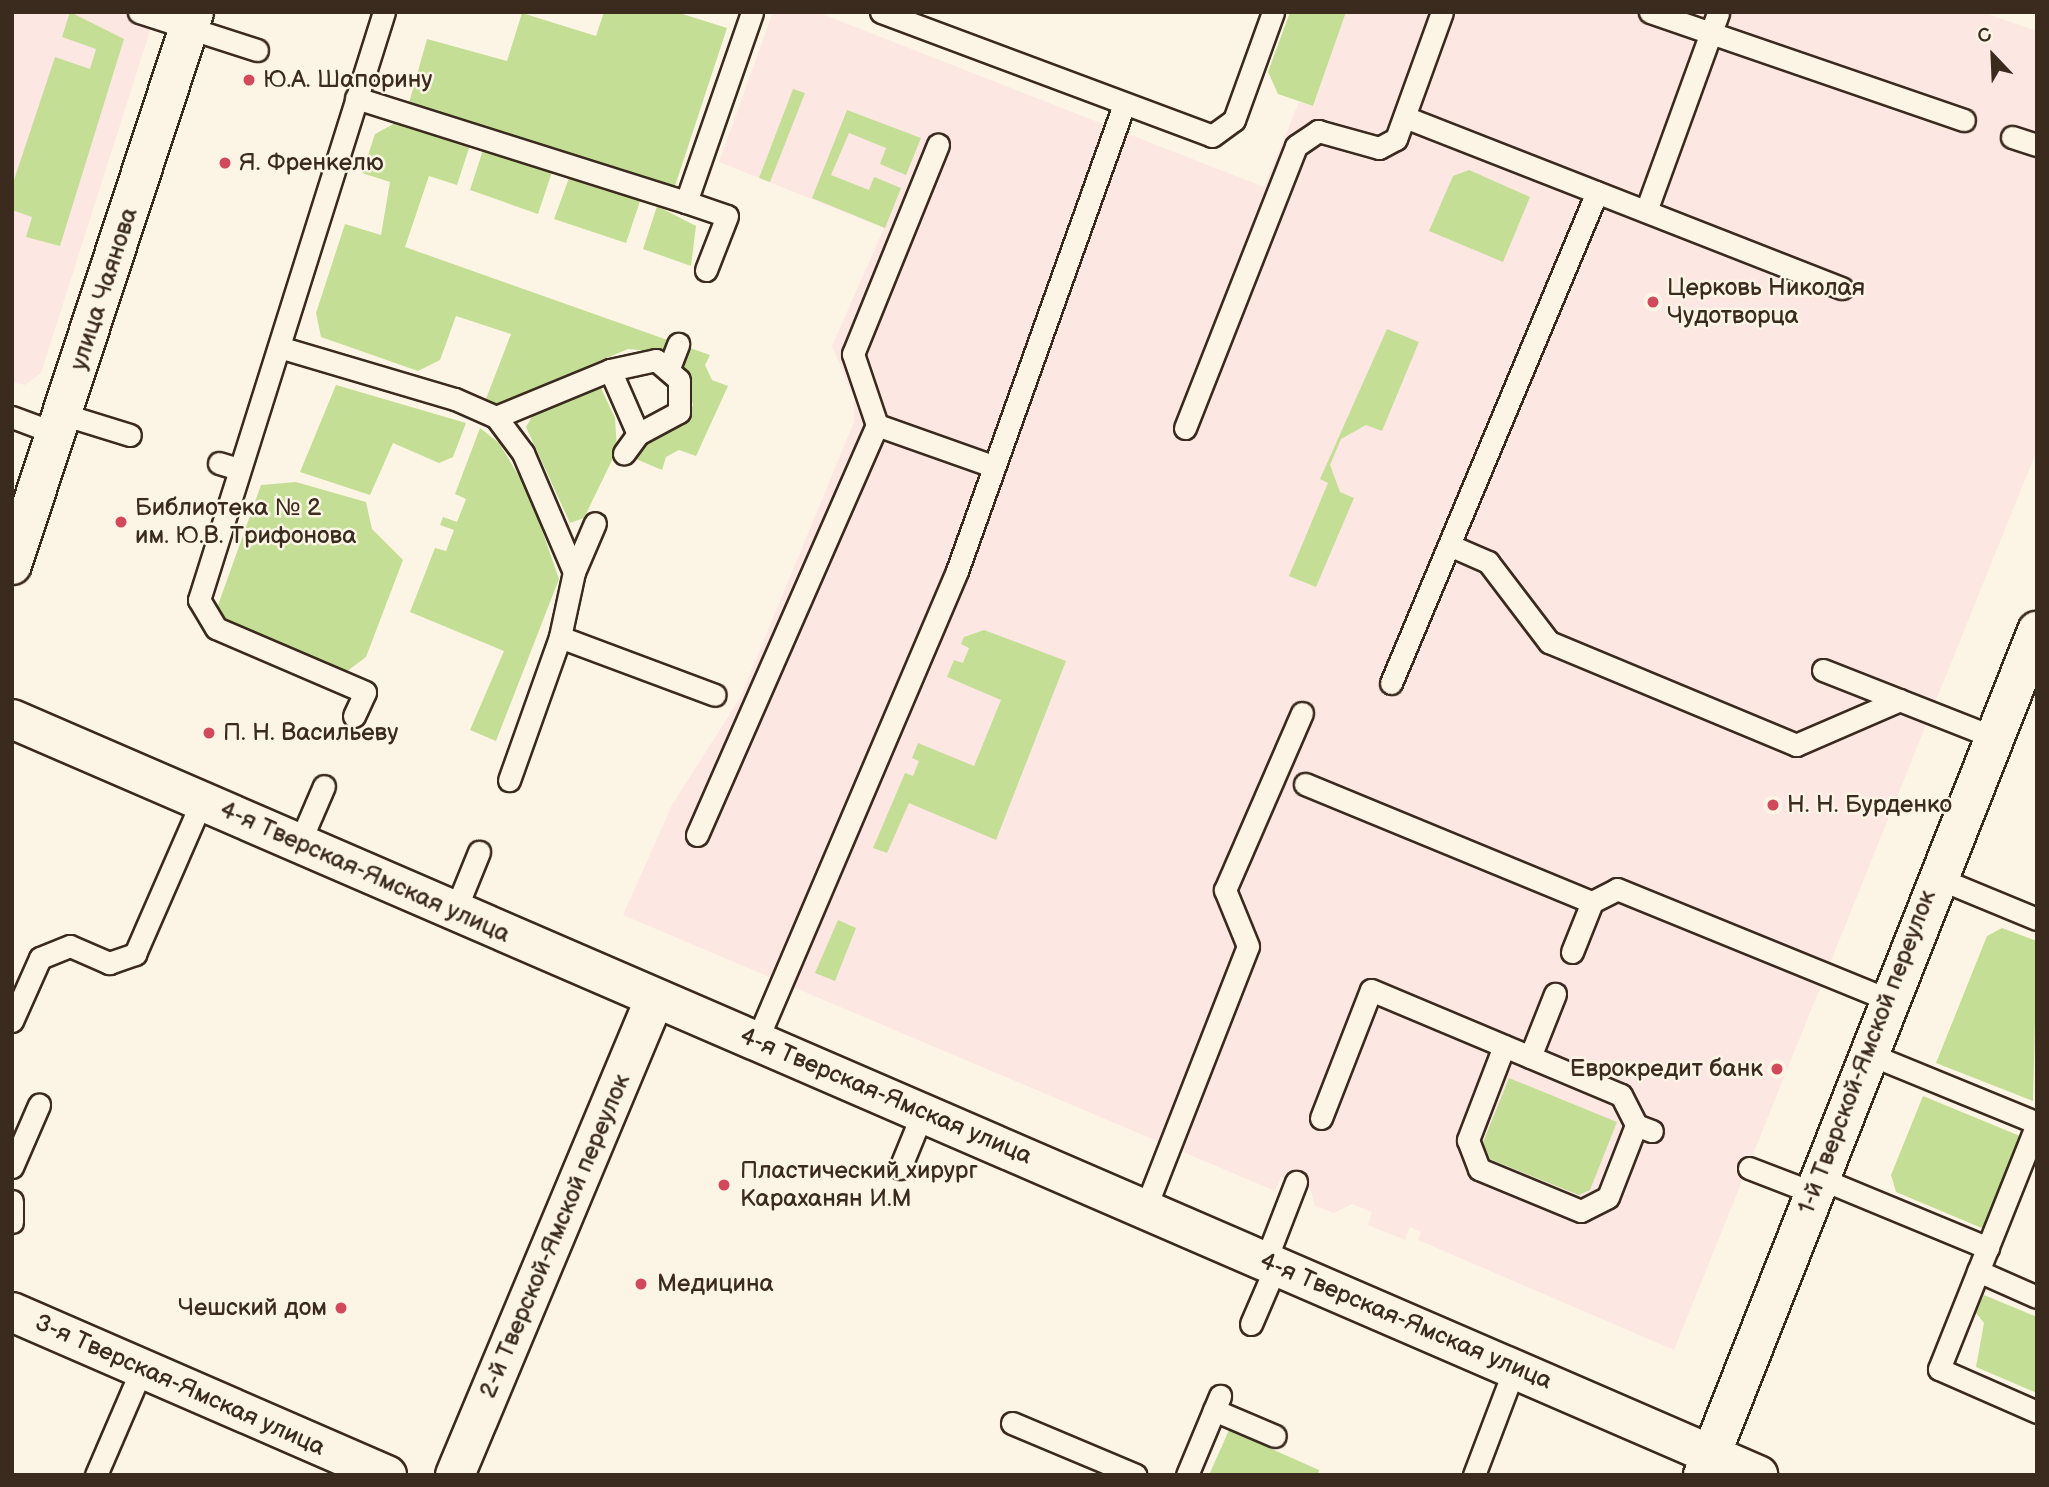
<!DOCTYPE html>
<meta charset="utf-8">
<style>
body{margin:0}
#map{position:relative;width:2049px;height:1487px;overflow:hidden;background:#fcf5e5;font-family:"Balsamiq Sans",sans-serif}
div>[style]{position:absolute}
.built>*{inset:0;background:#fce7e3}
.green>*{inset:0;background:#c5de95}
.roads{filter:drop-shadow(2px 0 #3b2a1e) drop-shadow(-2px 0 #3b2a1e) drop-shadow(0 2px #3b2a1e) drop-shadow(0 -2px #3b2a1e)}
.service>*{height:21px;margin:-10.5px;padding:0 10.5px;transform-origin:10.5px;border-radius:10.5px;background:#fcf5e5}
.minor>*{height:38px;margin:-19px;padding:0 19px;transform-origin:19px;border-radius:19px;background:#fcf5e5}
.tertiary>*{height:38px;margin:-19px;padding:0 19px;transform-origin:19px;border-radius:19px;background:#fcf5e5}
.dots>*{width:19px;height:19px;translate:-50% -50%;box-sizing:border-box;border:4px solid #fcf5e5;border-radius:50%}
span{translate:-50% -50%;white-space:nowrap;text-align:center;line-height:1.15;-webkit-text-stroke:5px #fcf5e5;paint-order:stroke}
.poi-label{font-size:24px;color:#3b2a1e}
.left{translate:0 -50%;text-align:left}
.right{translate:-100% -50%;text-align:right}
.street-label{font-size:24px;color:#3b2a1e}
.frame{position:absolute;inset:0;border:14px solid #3b2a1e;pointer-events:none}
.north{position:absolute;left:1958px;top:21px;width:70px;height:70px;-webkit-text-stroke:5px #fcf5e5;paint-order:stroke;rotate:337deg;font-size:19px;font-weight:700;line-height:28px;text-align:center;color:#3b2a1e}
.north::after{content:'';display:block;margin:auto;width:24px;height:32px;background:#3b2a1e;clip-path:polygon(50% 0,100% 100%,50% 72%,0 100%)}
</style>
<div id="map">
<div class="built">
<div style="clip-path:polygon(12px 12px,156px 12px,41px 373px,25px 385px,12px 382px)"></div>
<div style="clip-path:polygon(773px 12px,817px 12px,1264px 187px,1299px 102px,1313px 106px,1346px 12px,1982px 12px,2037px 31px,2037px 450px,1674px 1350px,1418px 1240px,1421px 1232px,1410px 1227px,1405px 1240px,1368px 1225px,1372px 1212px,1352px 1204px,1334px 1213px,1315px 1206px,1310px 1188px,1281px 1177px,1275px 1191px,623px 915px,672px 805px,740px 698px,854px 422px,854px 398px,832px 346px,884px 228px,719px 162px)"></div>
</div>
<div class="green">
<div style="clip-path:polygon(70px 12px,124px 39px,60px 246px,26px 237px,32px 217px,12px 210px,12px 186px,55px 57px,90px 69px,96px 49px,62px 37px)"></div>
<div style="clip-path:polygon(604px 12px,676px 12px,727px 28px,675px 186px,409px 103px,427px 39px,507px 61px,522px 13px,596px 36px)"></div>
<div style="clip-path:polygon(1290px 12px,1346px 12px,1313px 106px,1278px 94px,1268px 72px)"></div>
<div style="clip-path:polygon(793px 89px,805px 93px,770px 182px,759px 178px)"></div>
<div style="clip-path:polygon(847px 110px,921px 138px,906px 175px,880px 164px,886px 148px,849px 133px,831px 175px,869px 190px,874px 177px,901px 188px,885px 228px,812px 198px)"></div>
<div style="clip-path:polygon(397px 122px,470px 145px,457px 185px,429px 176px,405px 247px,710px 355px,705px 365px,712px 380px,728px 386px,696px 456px,679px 450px,666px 457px,662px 470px,636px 459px,642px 444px,682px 423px,693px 405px,684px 372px,661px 352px,628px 349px,493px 406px,486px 399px,511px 334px,456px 316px,440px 360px,418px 371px,321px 337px,316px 313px,345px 224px,381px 235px,390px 182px,362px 173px,375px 134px)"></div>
<div style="clip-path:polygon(483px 150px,552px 172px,538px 214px,470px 190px)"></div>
<div style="clip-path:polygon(1469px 170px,1530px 197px,1503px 262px,1429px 231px,1453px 176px)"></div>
<div style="clip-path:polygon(569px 178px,640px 201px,626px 243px,554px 219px)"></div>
<div style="clip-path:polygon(657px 206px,696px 226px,691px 266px,643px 249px)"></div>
<div style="clip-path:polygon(1387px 329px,1419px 342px,1382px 431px,1366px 425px,1341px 439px,1330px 465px,1340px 492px,1354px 498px,1316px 587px,1289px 576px,1328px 483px,1320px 479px)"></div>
<div style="clip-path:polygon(599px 384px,615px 418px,617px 450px,584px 518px,570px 523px,526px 427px,536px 410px)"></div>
<div style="clip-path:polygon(336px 385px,466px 423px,453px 457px,439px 463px,393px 443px,370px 495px,300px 472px)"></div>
<div style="clip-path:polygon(480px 428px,499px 443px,529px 493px,559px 579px,496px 741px,470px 730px,504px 651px,410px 612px,435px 548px,446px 551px,454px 530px,440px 525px,443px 517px,457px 522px,466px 499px,455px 494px)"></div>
<div style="clip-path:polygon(296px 482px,366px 502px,372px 529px,403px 560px,366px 657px,346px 672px,227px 624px,217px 608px,261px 485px)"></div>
<div style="clip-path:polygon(984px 630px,1066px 661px,996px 840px,909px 803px,887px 853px,873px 848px,905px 773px,913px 776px,919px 761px,912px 758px,918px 743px,974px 766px,1001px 700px,947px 677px,954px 660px,963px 663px,969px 648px,961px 644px,964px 637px)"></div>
<div style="clip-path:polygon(838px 920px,856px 928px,835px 981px,815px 973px)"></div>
<div style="clip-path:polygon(2002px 928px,2037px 941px,2033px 1101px,1936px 1063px,1987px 936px)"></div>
<div style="clip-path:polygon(1509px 1078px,1617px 1122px,1590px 1190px,1579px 1195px,1487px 1158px,1482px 1145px)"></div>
<div style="clip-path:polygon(1923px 1096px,2020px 1136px,1984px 1229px,1896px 1192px,1891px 1175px)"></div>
<div style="clip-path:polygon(1984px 1295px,2037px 1317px,2037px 1393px,1976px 1367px,1984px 1323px,1976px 1313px)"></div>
<div style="clip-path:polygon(1229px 1430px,1319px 1470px,1318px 1475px,1209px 1475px)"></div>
</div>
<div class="roads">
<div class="service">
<div style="left:139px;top:12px;width:124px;rotate:17.9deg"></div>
<div style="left:881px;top:12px;width:353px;rotate:20.5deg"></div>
<div style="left:1212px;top:136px;width:27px;rotate:-36deg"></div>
<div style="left:1234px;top:120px;width:115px;rotate:-70.1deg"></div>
<div style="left:1650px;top:12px;width:332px;rotate:19deg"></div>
<div style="left:356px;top:98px;width:346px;rotate:17.5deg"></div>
<div style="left:686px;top:202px;width:201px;rotate:-70.8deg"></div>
<div style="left:1405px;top:117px;width:469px;rotate:21.4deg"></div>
<div style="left:2012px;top:137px;width:26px;rotate:18deg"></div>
<div style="left:686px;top:202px;width:43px;rotate:18.9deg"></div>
<div style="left:727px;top:216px;width:58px;rotate:111.3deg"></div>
<div style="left:1646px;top:211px;width:211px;rotate:-70deg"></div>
<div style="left:279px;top:347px;width:184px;rotate:16.5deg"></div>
<div style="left:455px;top:399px;width:45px;rotate:23.7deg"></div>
<div style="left:496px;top:417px;width:45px;rotate:53.1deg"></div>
<div style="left:523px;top:453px;width:129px;rotate:66.8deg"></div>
<div style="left:574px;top:572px;width:66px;rotate:102.2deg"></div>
<div style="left:560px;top:637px;width:152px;rotate:109.6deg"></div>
<div style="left:669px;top:368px;width:26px;rotate:-69deg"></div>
<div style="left:610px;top:370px;width:47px;rotate:-12.3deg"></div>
<div style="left:656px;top:360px;width:30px;rotate:41deg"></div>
<div style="left:679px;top:380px;width:32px;rotate:90deg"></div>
<div style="left:679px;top:412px;width:47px;rotate:151.8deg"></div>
<div style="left:62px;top:414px;width:71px;rotate:17.2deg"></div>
<div style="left:12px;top:417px;width:46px;rotate:20.4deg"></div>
<div style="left:496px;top:417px;width:123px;rotate:-22.4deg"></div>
<div style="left:610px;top:370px;width:70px;rotate:66.4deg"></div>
<div style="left:638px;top:434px;width:24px;rotate:126deg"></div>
<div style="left:877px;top:425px;width:75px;rotate:-108.7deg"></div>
<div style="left:853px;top:354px;width:226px;rotate:-67.9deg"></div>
<div style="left:1185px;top:428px;width:303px;rotate:-68.5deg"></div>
<div style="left:1296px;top:146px;width:27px;rotate:-34deg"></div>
<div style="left:1318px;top:131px;width:63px;rotate:15.6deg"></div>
<div style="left:1379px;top:148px;width:19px;rotate:-28deg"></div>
<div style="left:1396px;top:139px;width:135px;rotate:-70.1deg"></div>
<div style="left:219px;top:463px;width:21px;rotate:17deg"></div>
<div style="left:1449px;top:545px;width:43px;rotate:23.6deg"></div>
<div style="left:1488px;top:562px;width:101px;rotate:52.7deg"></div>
<div style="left:1549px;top:642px;width:268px;rotate:22.6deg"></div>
<div style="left:1796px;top:745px;width:113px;rotate:-23.4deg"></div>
<div style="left:574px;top:572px;width:53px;rotate:-66.8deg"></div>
<div style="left:560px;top:637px;width:165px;rotate:20.5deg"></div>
<div style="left:1823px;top:670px;width:183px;rotate:21.5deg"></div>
<div style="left:1391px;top:683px;width:532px;rotate:-67.24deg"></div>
<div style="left:354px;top:716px;width:26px;rotate:-65deg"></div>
<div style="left:365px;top:692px;width:162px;rotate:-156.8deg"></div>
<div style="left:216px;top:628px;width:33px;rotate:-121deg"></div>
<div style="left:199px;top:600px;width:616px;rotate:-72.54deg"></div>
<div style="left:1305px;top:784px;width:310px;rotate:22.4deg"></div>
<div style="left:697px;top:835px;width:448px;rotate:-66.3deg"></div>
<div style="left:877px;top:425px;width:123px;rotate:19.5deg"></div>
<div style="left:299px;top:844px;width:63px;rotate:-66.7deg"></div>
<div style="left:1935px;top:877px;width:110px;rotate:22.4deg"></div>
<div style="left:455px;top:911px;width:64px;rotate:-67.9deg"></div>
<div style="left:1572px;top:952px;width:54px;rotate:-68.2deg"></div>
<div style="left:1592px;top:902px;width:28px;rotate:-27deg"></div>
<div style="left:1617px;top:889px;width:294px;rotate:22.2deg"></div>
<div style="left:12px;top:1021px;width:69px;rotate:-66deg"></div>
<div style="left:40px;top:958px;width:32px;rotate:-22deg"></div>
<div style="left:70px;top:946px;width:43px;rotate:23.6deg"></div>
<div style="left:109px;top:963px;width:28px;rotate:-19deg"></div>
<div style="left:135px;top:954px;width:167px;rotate:-66.4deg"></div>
<div style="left:757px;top:1040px;width:510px;rotate:-66.9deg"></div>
<div style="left:957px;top:571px;width:495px;rotate:-70.3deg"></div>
<div style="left:1504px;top:1046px;width:101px;rotate:111deg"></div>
<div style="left:1468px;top:1140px;width:31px;rotate:69deg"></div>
<div style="left:1479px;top:1169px;width:110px;rotate:22.4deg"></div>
<div style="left:1581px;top:1211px;width:30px;rotate:-27deg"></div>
<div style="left:1608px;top:1197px;width:77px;rotate:-68.7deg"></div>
<div style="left:1869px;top:1054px;width:182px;rotate:22.3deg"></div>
<div style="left:1530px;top:1057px;width:68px;rotate:-68.4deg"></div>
<div style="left:1321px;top:1118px;width:137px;rotate:-68.7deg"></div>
<div style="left:1371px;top:990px;width:271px;rotate:22.8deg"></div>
<div style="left:1621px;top:1095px;width:34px;rotate:63deg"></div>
<div style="left:1636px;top:1125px;width:17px;rotate:21deg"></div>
<div style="left:2037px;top:1124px;width:264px;rotate:111.8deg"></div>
<div style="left:1939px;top:1369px;width:107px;rotate:23.7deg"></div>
<div style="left:12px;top:1167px;width:68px;rotate:-66.5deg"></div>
<div style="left:900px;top:1168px;width:61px;rotate:-67.7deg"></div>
<div style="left:1749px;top:1168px;width:70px;rotate:21deg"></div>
<div style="left:1819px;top:1178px;width:183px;rotate:22.5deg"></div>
<div style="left:12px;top:1201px;width:21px;rotate:90deg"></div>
<div style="left:1145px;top:1209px;width:282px;rotate:-68.6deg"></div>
<div style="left:1248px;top:946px;width:61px;rotate:-112.3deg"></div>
<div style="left:1225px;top:890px;width:193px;rotate:-66.5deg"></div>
<div style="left:1265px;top:1262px;width:86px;rotate:-68.8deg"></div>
<div style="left:1978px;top:1271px;width:64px;rotate:23.8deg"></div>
<div style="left:1251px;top:1324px;width:63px;rotate:-66.7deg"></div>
<div style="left:1214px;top:1410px;width:66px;rotate:23.1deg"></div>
<div style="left:1012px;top:1423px;width:134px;rotate:22.8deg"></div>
<div style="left:96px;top:1475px;width:116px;rotate:-66.7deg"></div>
<div style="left:1187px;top:1475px;width:86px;rotate:-67.3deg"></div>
<div style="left:1474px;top:1475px;width:116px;rotate:-69.2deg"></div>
</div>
<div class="minor">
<div style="left:12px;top:719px;width:1903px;rotate:23.41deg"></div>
<div style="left:12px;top:1312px;width:409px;rotate:23.5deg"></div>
<div style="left:455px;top:1475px;width:517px;rotate:-67.25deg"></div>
<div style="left:1703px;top:1475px;width:908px;rotate:-68.41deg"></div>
</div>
<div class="tertiary">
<div style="left:12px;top:565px;width:582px;rotate:-71.78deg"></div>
</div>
</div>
<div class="dots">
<div style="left:249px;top:80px;background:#d1495b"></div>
<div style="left:225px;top:163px;background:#d1495b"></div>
<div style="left:1653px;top:302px;background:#d1495b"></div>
<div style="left:121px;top:522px;background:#d1495b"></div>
<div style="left:209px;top:733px;background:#d1495b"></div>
<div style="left:1773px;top:805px;background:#d1495b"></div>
<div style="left:1777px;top:1069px;background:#d1495b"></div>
<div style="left:724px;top:1185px;background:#d1495b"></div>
<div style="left:641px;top:1284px;background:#d1495b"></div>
<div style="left:341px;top:1308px;background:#d1495b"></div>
</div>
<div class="poi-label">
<span class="left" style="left:263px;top:80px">Ю.А. Шапорину</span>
<span class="left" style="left:239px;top:163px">Я. Френкелю</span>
<span class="left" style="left:1667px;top:302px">Церковь Николая<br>Чудотворца</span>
<span class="left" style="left:135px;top:522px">Библиотека № 2<br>им. Ю.В. Трифонова</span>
<span class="left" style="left:223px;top:733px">П. Н. Васильеву</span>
<span class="left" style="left:1787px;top:805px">Н. Н. Бурденко</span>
<span class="right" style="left:1763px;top:1069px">Еврокредит банк</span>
<span class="left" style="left:740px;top:1185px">Пластический хирург<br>Караханян И.М</span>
<span class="left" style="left:657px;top:1284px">Медицина</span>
<span class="right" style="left:327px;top:1308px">Чешский дом</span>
</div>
<div class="street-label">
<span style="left:104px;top:289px;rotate:-72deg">улица Чаянова</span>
<span style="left:365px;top:872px;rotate:24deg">4-я Тверская-Ямская улица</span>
<span style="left:1867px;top:1052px;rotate:-69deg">1-й Тверской-Ямской переулок</span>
<span style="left:886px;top:1096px;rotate:23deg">4-я Тверская-Ямская улица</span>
<span style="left:555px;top:1236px;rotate:-67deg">2-й Тверской-Ямской переулок</span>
<span style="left:1406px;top:1321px;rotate:23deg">4-я Тверская-Ямская улица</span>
<span style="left:180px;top:1385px;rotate:24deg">3-я Тверская-Ямская улица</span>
</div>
<div class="frame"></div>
<div class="north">С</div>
</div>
